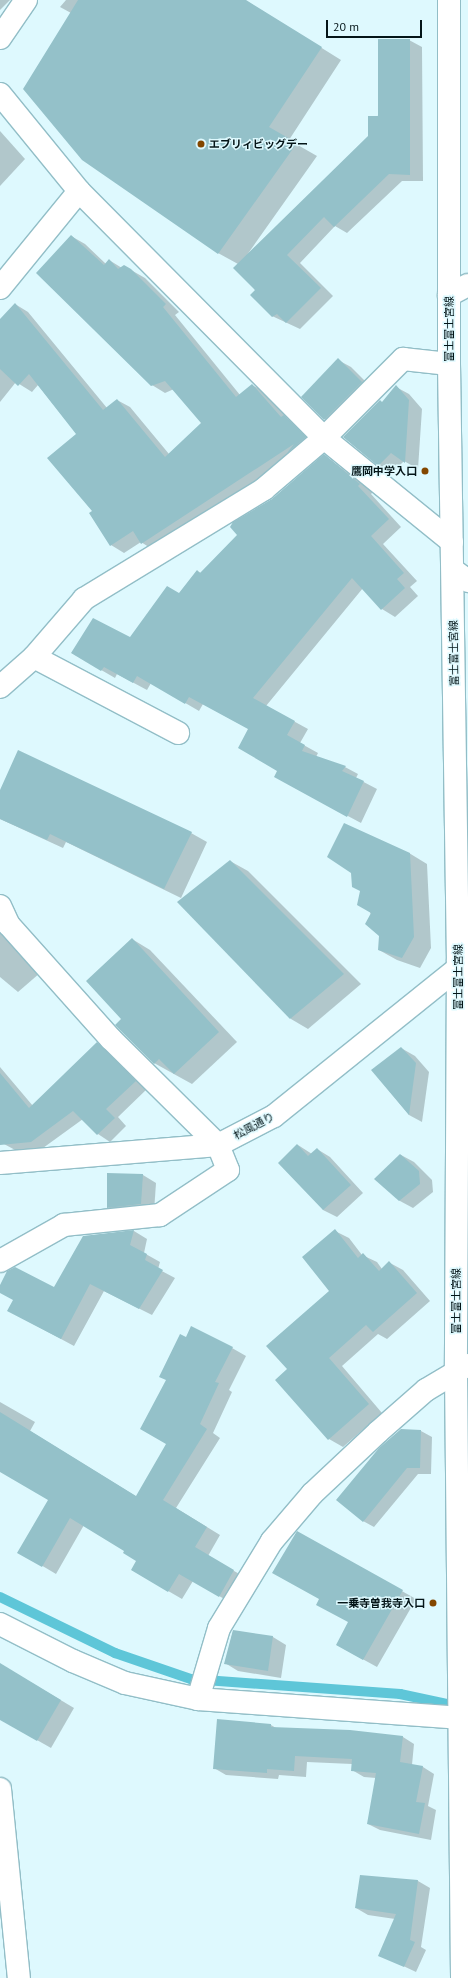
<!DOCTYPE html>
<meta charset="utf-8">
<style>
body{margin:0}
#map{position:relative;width:468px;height:1978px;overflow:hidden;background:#def9fe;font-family:"PT Sans","Noto Sans JP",sans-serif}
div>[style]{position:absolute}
.shadow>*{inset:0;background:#0003}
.stream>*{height:10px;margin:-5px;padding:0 5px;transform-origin:5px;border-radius:5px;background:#5ec6d8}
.building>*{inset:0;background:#94c1c9}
.roads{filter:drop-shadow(1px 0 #92bec7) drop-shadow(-1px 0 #92bec7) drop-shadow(0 1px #92bec7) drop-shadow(0 -1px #92bec7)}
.street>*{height:22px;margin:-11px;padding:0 11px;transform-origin:11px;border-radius:11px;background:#fff}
.secondary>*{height:22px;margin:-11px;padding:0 11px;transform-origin:11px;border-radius:11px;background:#fff}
.primary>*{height:22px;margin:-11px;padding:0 11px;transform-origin:11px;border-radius:11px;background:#fff}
.dots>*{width:11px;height:11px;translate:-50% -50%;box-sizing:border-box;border:2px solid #def9fe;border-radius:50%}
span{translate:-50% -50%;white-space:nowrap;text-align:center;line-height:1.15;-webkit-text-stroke:3px #def9fe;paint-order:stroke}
.poi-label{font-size:11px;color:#041518;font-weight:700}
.left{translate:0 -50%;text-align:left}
.right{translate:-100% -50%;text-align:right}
.street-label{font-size:11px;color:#041518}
.scale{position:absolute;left:326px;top:20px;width:96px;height:18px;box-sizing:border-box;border:2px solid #041518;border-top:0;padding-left:5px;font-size:12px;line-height:14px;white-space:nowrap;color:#041518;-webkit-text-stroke:3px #def9fe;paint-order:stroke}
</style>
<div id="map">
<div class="shadow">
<div style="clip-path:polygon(0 0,10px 0,0 10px)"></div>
<div style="clip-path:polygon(66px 0,245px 0,341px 60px,289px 140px,317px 156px,247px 255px,369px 137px,409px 40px,422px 47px,423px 181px,402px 181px,347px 233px,335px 226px,300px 263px,333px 296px,300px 329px,272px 316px,238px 264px,218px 253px,71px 13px,60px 7px)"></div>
<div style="clip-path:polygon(0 131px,25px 159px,0 186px)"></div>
<div style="clip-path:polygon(71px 236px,85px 244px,106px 264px,109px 260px,122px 268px,124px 266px,145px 278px,179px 312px,175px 315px,240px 395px,252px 385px,265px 392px,288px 419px,297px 424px,318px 445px,155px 551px,141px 542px,124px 553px,111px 545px,94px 511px,77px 434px,38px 385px,32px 392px,16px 382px,0 402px,0 320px,15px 304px,28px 312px,107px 408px,117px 400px,130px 407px,169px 454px,203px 423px,174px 389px,165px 393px,152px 385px)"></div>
<div style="clip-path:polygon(338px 360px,351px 367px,375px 391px,338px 427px,325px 419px,302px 397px)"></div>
<div style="clip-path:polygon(396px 387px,409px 394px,422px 409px,418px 469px,404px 461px,392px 473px,378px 465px,383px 403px)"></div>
<div style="clip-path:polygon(324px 455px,373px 492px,371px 494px,401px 527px,383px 544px,417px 581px,410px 587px,418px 596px,395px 617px,382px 609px,363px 588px,266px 706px,308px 729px,300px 743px,318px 753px,316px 757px,345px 767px,358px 774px,356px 778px,377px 789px,361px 823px,288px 784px,249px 729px,203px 704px,199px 711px,151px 683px,147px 690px,117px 674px,115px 678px,72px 653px,130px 639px,179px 594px,197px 571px,201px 573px,273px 499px)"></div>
<div style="clip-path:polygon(0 792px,191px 833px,207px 842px,181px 898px,66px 842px,63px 848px,0 819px)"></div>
<div style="clip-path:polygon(409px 853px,427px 864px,431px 948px,420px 968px,397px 960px,379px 950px,380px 936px,361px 891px)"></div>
<div style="clip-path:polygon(230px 861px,248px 871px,361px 984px,308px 1029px,291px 1019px)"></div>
<div style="clip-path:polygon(0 933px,11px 940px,40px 973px,18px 992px,0 977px)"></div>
<div style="clip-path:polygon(132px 939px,150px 950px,237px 1042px,192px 1084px,154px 1063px,123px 1019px)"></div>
<div style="clip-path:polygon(97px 1043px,110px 1051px,147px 1089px,118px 1117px,126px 1126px,110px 1142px,98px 1134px,83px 1119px,43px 1148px,17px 1151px,4px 1144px,0 1139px,0 1067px,33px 1106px)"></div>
<div style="clip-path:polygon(401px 1048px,415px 1056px,429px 1072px,422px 1122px,409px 1115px,372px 1070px)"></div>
<div style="clip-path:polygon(298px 1145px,312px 1154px,317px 1149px,330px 1157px,363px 1193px,337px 1217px,323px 1210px)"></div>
<div style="clip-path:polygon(401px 1155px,414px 1162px,432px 1180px,433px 1192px,413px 1208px,400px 1201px,376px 1179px)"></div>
<div style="clip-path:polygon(108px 1174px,143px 1175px,156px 1183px,154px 1212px,121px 1215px,108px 1207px)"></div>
<div style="clip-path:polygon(134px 1231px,147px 1239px,144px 1253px,160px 1262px,158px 1269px,175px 1278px,152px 1315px,104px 1291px,74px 1346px,22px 1318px,15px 1300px,0 1292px,0 1287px,54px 1289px,84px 1237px)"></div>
<div style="clip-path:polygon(335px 1231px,349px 1238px,362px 1255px,377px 1262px,382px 1269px,390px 1263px,403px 1270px,430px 1301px,387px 1339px,378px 1334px,342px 1366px,382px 1413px,343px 1447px,329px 1439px,288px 1370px,331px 1291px)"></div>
<div style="clip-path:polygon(187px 1338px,232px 1348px,246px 1356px,229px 1390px,232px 1392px,213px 1433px,220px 1438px,176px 1508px,220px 1535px,208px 1556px,248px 1579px,233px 1604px,193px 1581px,182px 1599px,132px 1570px,137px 1561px,125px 1550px,84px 1525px,56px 1574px,19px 1552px,49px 1500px,0 1458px,0 1402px,35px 1422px,30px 1431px,137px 1497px,167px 1444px,167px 1380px)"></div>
<div style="clip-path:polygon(421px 1431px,432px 1437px,431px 1474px,418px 1474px,374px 1527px,363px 1521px)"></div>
<div style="clip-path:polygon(297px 1532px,416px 1599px,377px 1667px,337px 1645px,350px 1622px,321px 1599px)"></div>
<div style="clip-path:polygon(233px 1631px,273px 1637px,286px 1645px,281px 1678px,238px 1671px,225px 1663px)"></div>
<div style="clip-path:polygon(0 1664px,74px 1708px,51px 1748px,0 1719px)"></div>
<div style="clip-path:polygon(271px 1725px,276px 1728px,403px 1737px,414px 1744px,412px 1765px,423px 1767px,434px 1774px,428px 1806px,436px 1810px,431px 1840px,380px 1830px,368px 1824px,376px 1778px,364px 1777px,352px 1770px,352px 1764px,307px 1762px,306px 1777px,279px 1775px,278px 1779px,226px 1775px,214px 1768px)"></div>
<div style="clip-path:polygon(361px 1876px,418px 1881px,430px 1888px,421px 1947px,426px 1950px,416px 1972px,380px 1955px,395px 1919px,368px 1915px,356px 1908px)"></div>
</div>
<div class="stream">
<div style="left:0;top:1597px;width:128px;rotate:26deg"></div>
<div style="left:115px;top:1653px;width:80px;rotate:18.9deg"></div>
<div style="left:191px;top:1679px;width:210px;rotate:4.1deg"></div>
<div style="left:400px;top:1694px;width:62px;rotate:12deg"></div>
</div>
<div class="building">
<div style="clip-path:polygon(78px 0,246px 0,322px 47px,269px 127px,297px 143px,218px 254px,82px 160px,23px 89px)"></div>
<div style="clip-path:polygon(378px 39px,410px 39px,410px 175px,389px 174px,334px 227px,324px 217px,287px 255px,321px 288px,286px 323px,277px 314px,272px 317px,250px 295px,255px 290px,233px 268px,368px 136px,368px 116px,378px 116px)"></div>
<div style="clip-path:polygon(71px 235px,104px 265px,109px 259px,118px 269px,124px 265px,131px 269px,166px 304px,163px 307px,236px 397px,252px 384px,281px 417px,284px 415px,306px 437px,287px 453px,294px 444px,141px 544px,133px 531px,110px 546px,89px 513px,92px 511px,47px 458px,76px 434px,29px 374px,18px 386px,0 369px,0 319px,15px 303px,103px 410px,117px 399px,165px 457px,201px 423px,165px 381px,151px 386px,36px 273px)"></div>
<div style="clip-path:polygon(338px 358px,362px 382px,324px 420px,301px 397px)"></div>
<div style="clip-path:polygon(396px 385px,409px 400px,405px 463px,391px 453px,378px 466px,343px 437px,380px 400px,382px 402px)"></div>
<div style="clip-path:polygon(324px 454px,360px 484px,358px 486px,389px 519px,371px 536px,404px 573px,397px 579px,405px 588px,381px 610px,352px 578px,253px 698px,295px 721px,287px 735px,305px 745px,302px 751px,346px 766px,342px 771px,364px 781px,347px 817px,274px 777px,277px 771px,238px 748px,248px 729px,189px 697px,185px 704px,137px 676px,133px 683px,104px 667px,101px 671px,71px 653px,93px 618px,130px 637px,167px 586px,179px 593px,197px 570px,200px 573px,237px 535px,230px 527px,233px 522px,272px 499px)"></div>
<div style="clip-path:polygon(18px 750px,192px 832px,164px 889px,50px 834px,47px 840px,0 819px,0 790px)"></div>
<div style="clip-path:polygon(344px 823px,410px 853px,414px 937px,402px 958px,378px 950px,379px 936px,365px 924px,371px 913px,357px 905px,360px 891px,352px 887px,351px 873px,327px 857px)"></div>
<div style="clip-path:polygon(230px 860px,344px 974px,290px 1019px,177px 902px)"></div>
<div style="clip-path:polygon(132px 938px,219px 1032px,174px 1074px,159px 1059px,154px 1064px,115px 1025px,121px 1019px,86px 981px)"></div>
<div style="clip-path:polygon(97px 1042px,136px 1081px,106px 1109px,115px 1118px,97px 1135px,73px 1111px,31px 1142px,0 1145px,0 1073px,29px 1108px)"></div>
<div style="clip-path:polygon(401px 1047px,416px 1063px,409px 1115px,371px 1070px)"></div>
<div style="clip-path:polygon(297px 1144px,308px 1156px,317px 1148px,351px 1185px,323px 1210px,278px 1163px)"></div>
<div style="clip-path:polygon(400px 1154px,419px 1171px,420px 1184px,399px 1201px,374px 1179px)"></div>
<div style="clip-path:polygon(107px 1173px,143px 1174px,141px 1204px,107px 1208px)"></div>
<div style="clip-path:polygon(335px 1229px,358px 1258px,363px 1253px,379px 1271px,389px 1261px,417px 1293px,373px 1332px,366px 1325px,329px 1358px,369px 1404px,328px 1440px,275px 1380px,287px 1369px,266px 1346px,329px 1291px,302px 1257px)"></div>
<div style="clip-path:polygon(134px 1230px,130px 1245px,147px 1254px,145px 1260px,163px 1270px,139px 1309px,90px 1284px,61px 1339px,7px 1311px,13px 1300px,0 1293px,0 1285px,7px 1271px,15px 1267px,54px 1287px,83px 1236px)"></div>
<div style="clip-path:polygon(191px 1326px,233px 1347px,215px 1382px,219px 1383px,200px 1424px,207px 1429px,163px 1500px,207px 1527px,195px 1547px,234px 1570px,219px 1597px,179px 1574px,168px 1592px,131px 1570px,136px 1561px,123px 1553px,124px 1551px,70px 1518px,42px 1567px,17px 1553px,48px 1500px,0 1472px,0 1412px,136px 1496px,166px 1444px,140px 1429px,166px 1380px,159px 1377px,180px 1334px,186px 1337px)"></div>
<div style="clip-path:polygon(401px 1429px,421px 1430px,420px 1468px,407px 1468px,363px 1522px,336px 1500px,379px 1448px)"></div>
<div style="clip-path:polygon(297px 1531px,403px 1590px,363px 1660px,336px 1645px,348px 1622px,316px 1605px,319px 1599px,272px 1573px)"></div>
<div style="clip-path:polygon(233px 1630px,273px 1636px,268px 1671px,224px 1664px)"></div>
<div style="clip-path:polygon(0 1663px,61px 1700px,37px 1741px,0 1720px)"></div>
<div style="clip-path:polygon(217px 1719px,271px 1724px,271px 1727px,350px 1730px,403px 1736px,400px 1762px,423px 1766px,416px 1802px,425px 1803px,419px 1834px,367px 1824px,376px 1773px,351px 1771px,352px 1759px,295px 1756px,294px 1771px,267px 1769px,267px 1773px,213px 1769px)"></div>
<div style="clip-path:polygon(360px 1875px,418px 1880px,410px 1940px,415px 1942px,404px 1967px,378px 1956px,396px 1914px,355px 1908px)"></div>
</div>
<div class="roads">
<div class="street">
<div style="left:0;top:94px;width:125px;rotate:50.8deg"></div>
<div style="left:79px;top:191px;width:348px;rotate:45.2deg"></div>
<div style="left:324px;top:438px;width:165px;rotate:39.1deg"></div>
<div style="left:0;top:288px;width:125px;rotate:-50.8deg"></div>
<div style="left:449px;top:295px;width:21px;rotate:-28deg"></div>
<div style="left:453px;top:570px;width:19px;rotate:36deg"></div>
<div style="left:34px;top:657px;width:163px;rotate:27.8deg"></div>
<div style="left:0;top:687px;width:45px;rotate:-41.4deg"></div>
<div style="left:34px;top:657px;width:77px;rotate:-49.2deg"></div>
<div style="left:84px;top:599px;width:211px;rotate:-31.4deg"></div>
<div style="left:264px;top:489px;width:79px;rotate:-40.4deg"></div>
<div style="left:324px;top:438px;width:112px;rotate:-45deg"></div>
<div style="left:403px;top:359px;width:46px;rotate:6.2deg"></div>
<div style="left:0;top:906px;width:21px;rotate:65deg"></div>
<div style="left:9px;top:925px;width:153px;rotate:48.2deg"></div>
<div style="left:111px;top:1039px;width:151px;rotate:44.7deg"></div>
<div style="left:218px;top:1145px;width:27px;rotate:68deg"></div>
<div style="left:228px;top:1170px;width:82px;rotate:146.5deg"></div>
<div style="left:160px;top:1215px;width:97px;rotate:174.1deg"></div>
<div style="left:64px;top:1225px;width:73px;rotate:150.6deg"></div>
<div style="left:0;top:1163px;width:219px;rotate:-4.7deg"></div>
<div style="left:218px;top:1145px;width:63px;rotate:-27.4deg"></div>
<div style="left:274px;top:1116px;width:236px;rotate:-38.8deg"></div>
<div style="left:0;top:1624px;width:82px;rotate:26.9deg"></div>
<div style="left:73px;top:1661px;width:56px;rotate:22.9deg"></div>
<div style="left:125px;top:1683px;width:75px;rotate:12.4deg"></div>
<div style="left:198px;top:1699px;width:264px;rotate:4.1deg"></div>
<div style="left:198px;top:1699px;width:74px;rotate:-73.5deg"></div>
<div style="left:219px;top:1628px;width:102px;rotate:-58.7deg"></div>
<div style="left:272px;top:1541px;width:62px;rotate:-49.6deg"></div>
<div style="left:312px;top:1494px;width:91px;rotate:-43.2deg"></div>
<div style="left:378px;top:1432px;width:64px;rotate:-41.2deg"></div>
<div style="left:426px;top:1390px;width:49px;rotate:-30.8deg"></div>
<div style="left:0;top:1789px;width:190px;rotate:84.3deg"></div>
</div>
<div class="secondary">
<div style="left:449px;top:0;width:364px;rotate:90deg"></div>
<div style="left:449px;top:364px;width:597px;rotate:89.14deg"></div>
<div style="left:458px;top:961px;width:412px;rotate:90.3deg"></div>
<div style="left:456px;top:1373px;width:605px;rotate:89.43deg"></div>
<div style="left:0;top:38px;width:46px;rotate:-55.6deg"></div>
</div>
<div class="primary">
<div style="left:458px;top:961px;width:12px;rotate:-35deg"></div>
</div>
</div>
<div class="dots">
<div style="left:201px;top:144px;background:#834700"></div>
<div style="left:425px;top:471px;background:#834700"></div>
<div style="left:433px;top:1603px;background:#834700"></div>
</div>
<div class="poi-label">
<span class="left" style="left:209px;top:144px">エブリィビッグデー</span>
<span class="right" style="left:417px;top:471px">鷹岡中学入口</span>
<span class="right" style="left:425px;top:1603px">一乗寺曽我寺入口</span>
</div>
<div class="street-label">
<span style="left:449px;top:329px;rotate:-90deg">富士富士宮線</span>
<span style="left:454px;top:653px;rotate:-91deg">富士富士宮線</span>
<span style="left:458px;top:977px;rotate:-90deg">富士富士宮線</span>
<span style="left:254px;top:1126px;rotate:-28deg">松風通り</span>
<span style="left:456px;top:1301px;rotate:-90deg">富士富士宮線</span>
</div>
<div class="scale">20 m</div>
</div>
